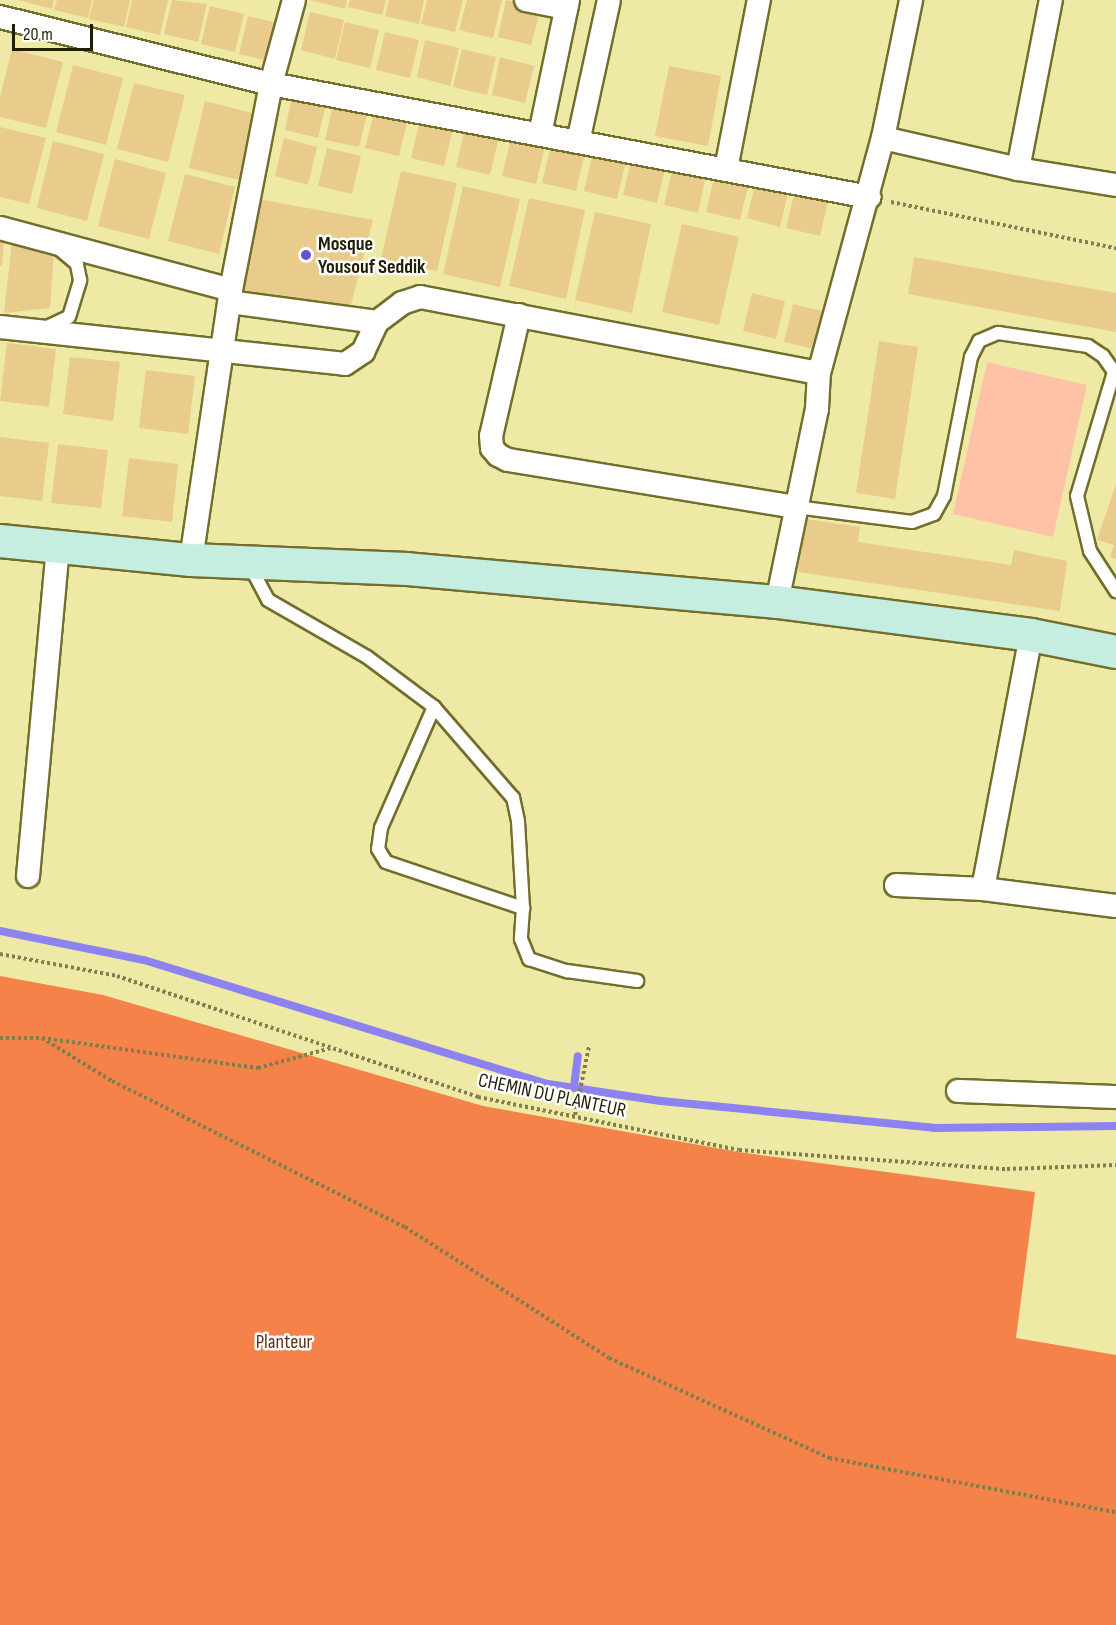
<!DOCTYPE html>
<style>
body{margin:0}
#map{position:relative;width:1116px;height:1625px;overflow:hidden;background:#eeeaa6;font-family:"Sofia Sans Condensed",sans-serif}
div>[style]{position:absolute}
.green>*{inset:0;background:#ffc2a7}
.forest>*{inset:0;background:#f58249}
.stream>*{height:8px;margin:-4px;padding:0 4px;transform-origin:4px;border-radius:4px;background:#8d83f0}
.building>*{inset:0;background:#e9cb8c}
.path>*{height:4px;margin-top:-2px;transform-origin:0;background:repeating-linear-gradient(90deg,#807d4f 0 3px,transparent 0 6px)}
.roads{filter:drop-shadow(2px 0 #726e2d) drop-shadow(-2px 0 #726e2d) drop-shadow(0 2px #726e2d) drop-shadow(0 -2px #726e2d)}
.lane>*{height:12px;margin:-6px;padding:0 6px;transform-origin:6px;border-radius:6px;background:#fff}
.street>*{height:22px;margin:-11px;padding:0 11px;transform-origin:11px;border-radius:11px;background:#fff}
.secondary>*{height:32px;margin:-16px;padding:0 16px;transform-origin:16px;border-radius:16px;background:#c5eee0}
.dots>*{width:16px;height:16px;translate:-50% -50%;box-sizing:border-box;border:3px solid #fff;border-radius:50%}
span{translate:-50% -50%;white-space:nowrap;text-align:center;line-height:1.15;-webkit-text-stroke:5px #fff;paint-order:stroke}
.poi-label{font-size:20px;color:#201e04;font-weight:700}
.left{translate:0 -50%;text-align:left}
.street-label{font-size:20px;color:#201e04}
.park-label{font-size:20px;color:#5e301a}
.scale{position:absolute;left:12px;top:24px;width:81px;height:27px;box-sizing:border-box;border:3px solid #201e04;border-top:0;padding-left:8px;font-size:18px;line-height:21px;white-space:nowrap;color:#201e04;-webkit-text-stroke:4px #fff;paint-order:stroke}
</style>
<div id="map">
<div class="green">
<div style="clip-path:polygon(987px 362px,1087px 385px,1053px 537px,953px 514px)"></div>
</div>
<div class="forest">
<div style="clip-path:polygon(0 976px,103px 995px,483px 1106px,738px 1152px,1035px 1192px,1016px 1338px,1116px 1355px,1116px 1625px,0 1625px)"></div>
</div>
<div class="stream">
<div style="left:0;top:931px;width:147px;rotate:11.4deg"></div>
<div style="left:144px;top:960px;width:423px;rotate:17.1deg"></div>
<div style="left:548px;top:1084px;width:114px;rotate:8.6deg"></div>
<div style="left:661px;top:1101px;width:274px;rotate:5.6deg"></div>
<div style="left:934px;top:1128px;width:182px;rotate:-0.6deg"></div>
<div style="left:574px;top:1087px;width:31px;rotate:-83deg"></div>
</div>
<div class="building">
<div style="clip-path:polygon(18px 0,54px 0,52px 9px)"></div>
<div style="clip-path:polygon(57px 0,92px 0,88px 18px,54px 10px)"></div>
<div style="clip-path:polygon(94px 0,130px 0,124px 27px,89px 19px)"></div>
<div style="clip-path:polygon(132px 0,168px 0,160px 35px,126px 27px)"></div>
<div style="clip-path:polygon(172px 0,207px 4px,198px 42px,164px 34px)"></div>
<div style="clip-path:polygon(310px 0,347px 0,345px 9px)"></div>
<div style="clip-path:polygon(350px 0,386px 0,382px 15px,348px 7px)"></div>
<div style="clip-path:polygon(389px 0,424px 0,419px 24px,385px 16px)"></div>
<div style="clip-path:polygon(427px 0,463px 0,455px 32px,421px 24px)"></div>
<div style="clip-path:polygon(467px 0,502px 0,493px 38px,459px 30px)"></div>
<div style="clip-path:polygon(506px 0,541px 7px,531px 45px,498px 37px)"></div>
<div style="clip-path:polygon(210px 6px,244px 14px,235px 52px,201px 44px)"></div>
<div style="clip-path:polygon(310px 12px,344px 20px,335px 59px,301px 50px)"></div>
<div style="clip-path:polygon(248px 16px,282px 24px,273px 62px,239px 54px)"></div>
<div style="clip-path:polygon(345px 22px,379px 30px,370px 68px,336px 60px)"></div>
<div style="clip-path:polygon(385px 32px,419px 40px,410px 78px,376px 70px)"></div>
<div style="clip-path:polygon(425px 40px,459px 48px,450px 86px,417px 77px)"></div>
<div style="clip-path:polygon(12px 49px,63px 62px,46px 128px,0 117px,0 97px)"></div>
<div style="clip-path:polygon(462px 49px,496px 57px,487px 95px,453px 87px)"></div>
<div style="clip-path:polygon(500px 57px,534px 66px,525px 103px,492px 95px)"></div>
<div style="clip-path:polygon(73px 65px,123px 78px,106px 145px,56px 132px)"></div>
<div style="clip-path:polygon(669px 66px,721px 76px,708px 146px,655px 136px)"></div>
<div style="clip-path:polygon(134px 83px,185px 95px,168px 162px,117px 149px)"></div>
<div style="clip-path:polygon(293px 92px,327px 100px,318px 138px,285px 130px)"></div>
<div style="clip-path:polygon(205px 101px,256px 114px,239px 180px,189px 168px)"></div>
<div style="clip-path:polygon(334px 101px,368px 110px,359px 147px,325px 140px)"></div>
<div style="clip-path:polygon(375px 110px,408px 118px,399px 156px,365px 148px)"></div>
<div style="clip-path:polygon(420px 120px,453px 128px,444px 166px,411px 158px)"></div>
<div style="clip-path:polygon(0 127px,46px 138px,29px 204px,0 197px)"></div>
<div style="clip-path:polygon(465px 129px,499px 137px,490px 175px,456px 167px)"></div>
<div style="clip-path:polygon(284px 138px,317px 147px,308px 185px,275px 176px)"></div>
<div style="clip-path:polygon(511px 138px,545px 146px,536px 184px,502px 176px)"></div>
<div style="clip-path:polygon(53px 141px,104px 154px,87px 221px,37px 208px)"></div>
<div style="clip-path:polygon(551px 145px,585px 153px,576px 191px,542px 183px)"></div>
<div style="clip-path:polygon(327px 148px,361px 156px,352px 194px,318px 186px)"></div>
<div style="clip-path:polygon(593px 153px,626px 161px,617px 199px,584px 191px)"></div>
<div style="clip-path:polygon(632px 157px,666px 165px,657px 203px,623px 195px)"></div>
<div style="clip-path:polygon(115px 159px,166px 173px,149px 239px,98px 226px)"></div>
<div style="clip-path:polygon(673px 167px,706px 175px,698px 213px,664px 205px)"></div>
<div style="clip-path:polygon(401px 171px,457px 183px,437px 271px,381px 259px)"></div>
<div style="clip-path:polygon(185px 174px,235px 187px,219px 254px,168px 241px)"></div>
<div style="clip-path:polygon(715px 174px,749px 182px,740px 220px,706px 212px)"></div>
<div style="clip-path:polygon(756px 180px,789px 189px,780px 227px,747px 218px)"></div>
<div style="clip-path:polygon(463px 186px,520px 199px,500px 287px,443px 274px)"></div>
<div style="clip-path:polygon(795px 190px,829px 198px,820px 236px,786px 228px)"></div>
<div style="clip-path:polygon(529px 198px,585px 210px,566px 299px,509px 286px)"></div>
<div style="clip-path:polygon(258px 199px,373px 220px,350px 308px,241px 290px)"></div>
<div style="clip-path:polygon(595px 212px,651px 224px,632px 313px,575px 300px)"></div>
<div style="clip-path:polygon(682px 224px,739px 237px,719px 325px,662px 312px)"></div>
<div style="clip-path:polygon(0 241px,4px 241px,2px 266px,0 265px)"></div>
<div style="clip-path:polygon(12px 241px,54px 251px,50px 308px,4px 313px)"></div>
<div style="clip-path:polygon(914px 257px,1116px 293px,1116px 332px,908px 294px)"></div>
<div style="clip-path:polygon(752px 293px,785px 301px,776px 339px,743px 331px)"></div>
<div style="clip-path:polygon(793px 304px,826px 312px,818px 350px,784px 342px)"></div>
<div style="clip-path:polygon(879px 341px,918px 347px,895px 499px,856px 493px)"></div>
<div style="clip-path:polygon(7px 343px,56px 349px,49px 407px,0 401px)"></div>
<div style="clip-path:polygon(70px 357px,120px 362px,113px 421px,63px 414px)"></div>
<div style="clip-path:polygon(146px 370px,195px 376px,188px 434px,139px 428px)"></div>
<div style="clip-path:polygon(0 437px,49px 443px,42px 501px,0 496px)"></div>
<div style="clip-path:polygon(58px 444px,108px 450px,101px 508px,51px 503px)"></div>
<div style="clip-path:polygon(129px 458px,178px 464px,172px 522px,122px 516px)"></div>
<div style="clip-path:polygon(1116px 484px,1116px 559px,1110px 557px,1114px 545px,1097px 540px)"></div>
<div style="clip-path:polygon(806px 519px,860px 527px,858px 542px,1011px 565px,1014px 550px,1067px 561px,1060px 611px,798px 572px)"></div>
</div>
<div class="path">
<div style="left:891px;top:202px;width:230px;rotate:11.6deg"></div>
<div style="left:0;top:954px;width:119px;rotate:10.6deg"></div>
<div style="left:117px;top:976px;width:381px;rotate:18.5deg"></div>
<div style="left:478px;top:1097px;width:266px;rotate:11.5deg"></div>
<div style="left:739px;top:1150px;width:269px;rotate:4.1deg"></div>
<div style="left:1007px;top:1169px;width:109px;rotate:-2.1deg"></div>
<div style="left:0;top:1038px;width:42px"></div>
<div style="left:42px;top:1038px;width:218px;rotate:7.9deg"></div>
<div style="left:258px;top:1068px;width:76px;rotate:-15.3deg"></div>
<div style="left:42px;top:1038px;width:82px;rotate:31.6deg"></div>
<div style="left:112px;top:1081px;width:327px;rotate:26.5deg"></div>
<div style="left:405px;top:1227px;width:242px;rotate:32.7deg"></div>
<div style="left:609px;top:1358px;width:242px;rotate:24.4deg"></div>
<div style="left:829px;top:1458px;width:292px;rotate:10.7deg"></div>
<div style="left:575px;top:1115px;width:70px;rotate:-78.5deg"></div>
</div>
<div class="roads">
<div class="lane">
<div style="left:45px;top:328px;width:26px;rotate:-25deg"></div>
<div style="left:69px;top:317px;width:39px;rotate:-73deg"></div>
<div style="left:80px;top:280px;width:16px;rotate:-101deg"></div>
<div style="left:77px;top:264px;width:25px;rotate:-140deg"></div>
<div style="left:796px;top:507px;width:117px;rotate:7.4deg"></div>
<div style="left:912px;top:522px;width:23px;rotate:-20deg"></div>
<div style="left:934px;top:514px;width:21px;rotate:-61deg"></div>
<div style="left:944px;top:496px;width:142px;rotate:-79deg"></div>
<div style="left:971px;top:357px;width:18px;rotate:-63deg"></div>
<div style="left:979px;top:341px;width:21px;rotate:-23deg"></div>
<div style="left:998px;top:333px;width:91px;rotate:8.2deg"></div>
<div style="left:1088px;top:346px;width:18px;rotate:34deg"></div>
<div style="left:1103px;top:356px;width:19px;rotate:55deg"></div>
<div style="left:1114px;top:372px;width:129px;rotate:106.6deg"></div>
<div style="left:1077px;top:496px;width:57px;rotate:76.7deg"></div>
<div style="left:1090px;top:551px;width:48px;rotate:57deg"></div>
<div style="left:250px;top:566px;width:38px;rotate:62deg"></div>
<div style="left:268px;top:600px;width:114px;rotate:29.9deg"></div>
<div style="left:367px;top:657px;width:84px;rotate:36.7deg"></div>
<div style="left:434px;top:707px;width:132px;rotate:113.7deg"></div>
<div style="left:381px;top:828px;width:21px;rotate:98deg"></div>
<div style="left:378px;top:849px;width:15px;rotate:58deg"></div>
<div style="left:386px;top:862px;width:145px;rotate:18.6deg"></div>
<div style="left:523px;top:908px;width:87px;rotate:-93.3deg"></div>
<div style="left:518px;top:821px;width:24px;rotate:-102deg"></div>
<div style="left:513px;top:798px;width:121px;rotate:-131deg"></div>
<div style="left:523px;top:908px;width:31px;rotate:94deg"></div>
<div style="left:521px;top:939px;width:22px;rotate:68deg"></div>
<div style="left:529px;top:959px;width:40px;rotate:18deg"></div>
<div style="left:567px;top:971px;width:71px;rotate:8.1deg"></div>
</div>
<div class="street">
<div style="left:526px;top:0;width:41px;rotate:11.3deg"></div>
<div style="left:0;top:17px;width:279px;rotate:13.9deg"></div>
<div style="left:271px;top:84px;width:609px;rotate:10.7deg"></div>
<div style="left:540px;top:134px;width:137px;rotate:-78.2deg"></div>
<div style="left:883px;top:138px;width:139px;rotate:12.9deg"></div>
<div style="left:1018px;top:169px;width:99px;rotate:9.3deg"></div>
<div style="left:578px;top:142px;width:145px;rotate:-77.7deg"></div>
<div style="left:726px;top:169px;width:172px;rotate:-79deg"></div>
<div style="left:1018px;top:169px;width:172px;rotate:-79deg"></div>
<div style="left:0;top:228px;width:239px;rotate:15deg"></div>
<div style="left:519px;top:315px;width:124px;rotate:103deg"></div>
<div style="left:491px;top:436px;width:12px;rotate:85deg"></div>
<div style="left:492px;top:448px;width:9px;rotate:49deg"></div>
<div style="left:498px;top:455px;width:11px;rotate:27deg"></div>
<div style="left:508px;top:460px;width:292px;rotate:9.3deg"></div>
<div style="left:377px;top:322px;width:31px;rotate:-37deg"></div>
<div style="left:402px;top:303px;width:19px;rotate:-18deg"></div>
<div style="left:420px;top:297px;width:406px;rotate:10.8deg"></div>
<div style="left:0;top:327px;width:347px;rotate:6.1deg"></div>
<div style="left:345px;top:364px;width:22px;rotate:-34deg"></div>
<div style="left:363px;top:352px;width:33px;rotate:-65deg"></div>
<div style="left:377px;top:322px;width:148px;rotate:-172.3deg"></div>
<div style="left:191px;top:560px;width:273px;rotate:-81.6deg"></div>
<div style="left:231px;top:290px;width:210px;rotate:-79deg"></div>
<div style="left:271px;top:84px;width:87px;rotate:-74.7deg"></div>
<div style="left:777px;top:602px;width:197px;rotate:-78.3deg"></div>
<div style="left:817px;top:409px;width:36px;rotate:-87deg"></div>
<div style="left:819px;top:373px;width:244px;rotate:-74.8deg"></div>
<div style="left:883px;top:138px;width:141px;rotate:-78.5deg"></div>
<div style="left:28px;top:876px;width:329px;rotate:-84.8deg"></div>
<div style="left:896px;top:885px;width:87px;rotate:2.6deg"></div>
<div style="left:983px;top:889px;width:134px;rotate:7.3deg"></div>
<div style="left:983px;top:889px;width:258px;rotate:-79.3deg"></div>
<div style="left:958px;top:1091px;width:158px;rotate:2.2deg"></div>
</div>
<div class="secondary">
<div style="left:0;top:541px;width:192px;rotate:5.7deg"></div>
<div style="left:191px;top:560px;width:216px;rotate:2.4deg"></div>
<div style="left:407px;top:569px;width:371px;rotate:5.1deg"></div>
<div style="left:777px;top:602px;width:256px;rotate:7.4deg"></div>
<div style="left:1031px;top:635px;width:87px;rotate:11.3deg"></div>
</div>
</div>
<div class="dots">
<div style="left:306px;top:255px;background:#6452cb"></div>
</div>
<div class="poi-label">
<span class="left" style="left:318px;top:256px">Mosque<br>Yousouf Seddik</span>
</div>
<div class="street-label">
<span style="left:552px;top:1096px;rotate:12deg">CHEMIN DU PLANTEUR</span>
</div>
<div class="park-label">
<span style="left:284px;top:1342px">Planteur</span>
</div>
<div class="scale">20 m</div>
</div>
